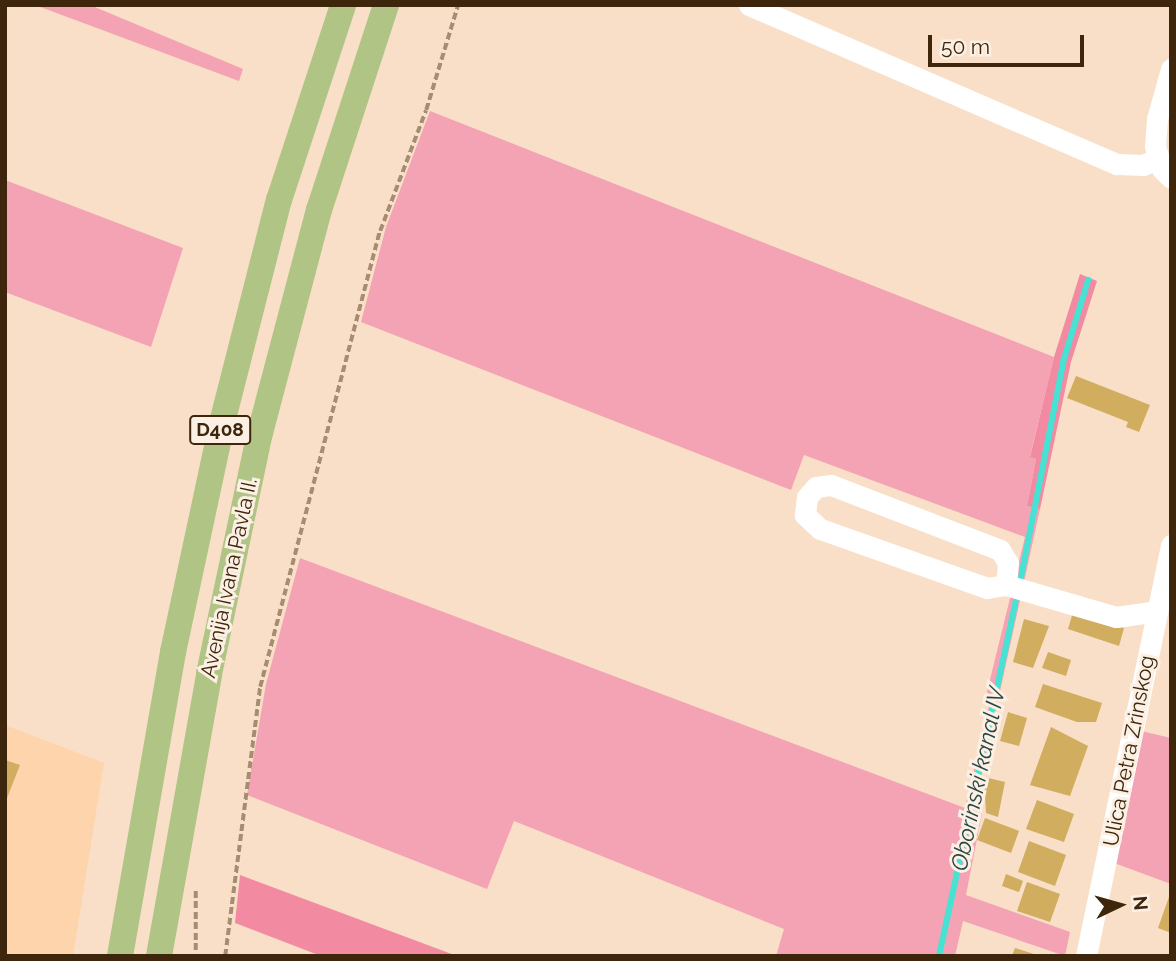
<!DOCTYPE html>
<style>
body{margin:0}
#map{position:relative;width:1176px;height:961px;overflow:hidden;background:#f9dfc7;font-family:Raleway,sans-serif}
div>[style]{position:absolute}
.built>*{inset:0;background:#fdd4ac}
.green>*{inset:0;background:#f3a3b4}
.forest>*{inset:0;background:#f28aa1}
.stream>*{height:6px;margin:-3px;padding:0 3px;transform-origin:3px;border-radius:3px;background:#46e2d4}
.building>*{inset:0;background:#d0ad5f}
.path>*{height:3.5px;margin-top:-1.75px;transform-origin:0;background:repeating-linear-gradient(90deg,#a58c73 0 7px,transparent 0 10.5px)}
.minor>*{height:21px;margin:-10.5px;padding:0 10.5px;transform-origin:10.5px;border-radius:10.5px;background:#fff}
.major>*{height:26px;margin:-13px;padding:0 13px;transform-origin:13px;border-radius:13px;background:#afc485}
span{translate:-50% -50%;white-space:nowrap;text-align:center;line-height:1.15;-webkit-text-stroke:6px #fcefe3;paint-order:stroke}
.shield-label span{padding:2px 5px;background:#fcefe3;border:2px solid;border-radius:5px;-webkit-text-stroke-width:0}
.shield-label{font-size:19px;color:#3d260b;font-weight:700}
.street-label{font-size:21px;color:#3d260b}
.water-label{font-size:23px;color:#264542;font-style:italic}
.frame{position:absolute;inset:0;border:7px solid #3d260b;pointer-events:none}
.north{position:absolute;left:1085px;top:870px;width:70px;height:70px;-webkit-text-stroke:5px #fcefe3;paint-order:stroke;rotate:85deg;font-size:19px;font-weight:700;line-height:28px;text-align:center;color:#3d260b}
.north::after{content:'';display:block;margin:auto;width:24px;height:32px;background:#3d260b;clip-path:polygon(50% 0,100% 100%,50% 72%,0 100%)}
.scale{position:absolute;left:928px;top:35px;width:156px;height:32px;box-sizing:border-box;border:4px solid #3d260b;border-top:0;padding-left:9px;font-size:21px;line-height:24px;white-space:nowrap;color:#3d260b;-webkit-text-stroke:5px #fcefe3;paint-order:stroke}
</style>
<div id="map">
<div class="built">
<div style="clip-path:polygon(5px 725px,104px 763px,73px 956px,5px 956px)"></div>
</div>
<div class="green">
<div style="clip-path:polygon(35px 5px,90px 5px,243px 69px,239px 81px)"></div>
<div style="clip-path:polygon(430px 111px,1054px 357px,1030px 456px,1036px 459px,1027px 506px,1040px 509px,974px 810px,982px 813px,966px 895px,1070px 932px,1065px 956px,963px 921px,955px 956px,776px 956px,784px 929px,514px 821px,487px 889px,247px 795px,266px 684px,300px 558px,965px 808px,991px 697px,987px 692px,1025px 537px,804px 455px,791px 490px,361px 322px,386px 227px)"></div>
<div style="clip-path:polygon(5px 180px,183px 248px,151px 347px,5px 292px)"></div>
<div style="clip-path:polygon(1141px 731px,1171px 738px,1171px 884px,1114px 863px)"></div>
</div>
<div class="forest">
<div style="clip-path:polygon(1080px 274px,1097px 281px,1071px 362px,1040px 509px,1027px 506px,1036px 459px,1030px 457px,1054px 357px)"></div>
<div style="clip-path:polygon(240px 875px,457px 956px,321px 956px,235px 923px)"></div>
</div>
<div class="stream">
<div style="left:1021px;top:577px;width:219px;rotate:-78.9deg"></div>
<div style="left:1063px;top:362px;width:86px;rotate:-73deg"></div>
<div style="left:939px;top:956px;width:363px;rotate:-77.8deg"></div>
</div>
<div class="building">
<div style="clip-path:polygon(1076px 376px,1150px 405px,1139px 432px,1126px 427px,1128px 422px,1067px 398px)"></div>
<div style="clip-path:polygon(1073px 612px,1124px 628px,1119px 646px,1068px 629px)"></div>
<div style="clip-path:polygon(1024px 619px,1049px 626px,1033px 668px,1013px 662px)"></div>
<div style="clip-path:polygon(1048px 652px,1071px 660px,1066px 676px,1042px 668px)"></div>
<div style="clip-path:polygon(1043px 684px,1102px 703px,1096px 722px,1077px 722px,1035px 707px)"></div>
<div style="clip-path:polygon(1008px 712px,1027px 718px,1019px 746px,1000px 741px)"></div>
<div style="clip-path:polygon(1051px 727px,1088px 746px,1070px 796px,1030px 785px)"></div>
<div style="clip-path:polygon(5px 760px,20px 765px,5px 803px)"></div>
<div style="clip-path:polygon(984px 777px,1005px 782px,998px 817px,986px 813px)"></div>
<div style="clip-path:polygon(1037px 800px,1074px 814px,1064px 842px,1026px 829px)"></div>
<div style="clip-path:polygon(985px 818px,1019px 831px,1011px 853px,977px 840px)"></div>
<div style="clip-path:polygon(1029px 841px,1066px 855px,1055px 886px,1018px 872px)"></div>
<div style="clip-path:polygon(1006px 874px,1023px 881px,1019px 892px,1002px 886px)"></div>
<div style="clip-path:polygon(1027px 882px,1060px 894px,1050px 922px,1017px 911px)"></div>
<div style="clip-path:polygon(1170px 894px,1171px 894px,1171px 933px,1158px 928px)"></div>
<div style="clip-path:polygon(1015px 948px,1037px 955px,1036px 956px,1012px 956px)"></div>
</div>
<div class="path">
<div style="left:196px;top:891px;width:65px;rotate:90deg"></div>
<div style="left:225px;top:956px;width:271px;rotate:-82.6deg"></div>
<div style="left:260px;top:687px;width:472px;rotate:-75.3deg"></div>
<div style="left:380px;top:231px;width:129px;rotate:-69.2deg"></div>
<div style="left:426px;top:110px;width:110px;rotate:-73.1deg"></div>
</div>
<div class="minor">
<div style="left:749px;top:5px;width:401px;rotate:23.4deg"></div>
<div style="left:1117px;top:164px;width:26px;rotate:2deg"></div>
<div style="left:1143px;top:165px;width:15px;rotate:-23deg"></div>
<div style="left:1171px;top:69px;width:52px;rotate:105.6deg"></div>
<div style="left:1157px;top:119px;width:27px;rotate:94deg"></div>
<div style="left:1155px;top:146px;width:24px;rotate:73deg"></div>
<div style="left:1162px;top:169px;width:13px;rotate:45deg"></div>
<div style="left:1006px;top:585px;width:19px;rotate:171deg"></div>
<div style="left:987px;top:588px;width:177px;rotate:-160.5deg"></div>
<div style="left:820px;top:529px;width:21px;rotate:-137deg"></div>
<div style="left:805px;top:515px;width:18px;rotate:-84deg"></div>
<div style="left:807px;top:497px;width:13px;rotate:-48deg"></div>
<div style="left:816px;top:487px;width:15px;rotate:-8deg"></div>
<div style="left:831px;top:485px;width:181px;rotate:21deg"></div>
<div style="left:1000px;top:550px;width:15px;rotate:58deg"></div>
<div style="left:1008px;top:563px;width:22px;rotate:95deg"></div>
<div style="left:1006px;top:585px;width:115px;rotate:16.2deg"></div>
<div style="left:1116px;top:617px;width:41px;rotate:-8.3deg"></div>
<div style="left:1086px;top:956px;width:420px;rotate:-78.3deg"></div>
</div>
<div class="major">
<div style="left:120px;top:956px;width:309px;rotate:-80.1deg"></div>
<div style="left:173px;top:652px;width:238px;rotate:-77.9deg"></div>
<div style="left:223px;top:419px;width:226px;rotate:-75.7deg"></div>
<div style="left:279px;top:200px;width:205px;rotate:-71.8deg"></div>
<div style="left:159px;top:956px;width:286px;rotate:-79.9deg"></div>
<div style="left:209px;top:674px;width:246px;rotate:-78.1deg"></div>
<div style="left:260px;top:433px;width:231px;rotate:-75.2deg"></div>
<div style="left:319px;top:210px;width:216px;rotate:-71.9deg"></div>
</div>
<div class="shield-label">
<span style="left:220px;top:430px">D408</span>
</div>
<div class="street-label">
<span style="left:229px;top:578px;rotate:-78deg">Avenija Ivana Pavla II.</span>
<span style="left:1129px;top:751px;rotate:-79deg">Ulica Petra Zrinskog</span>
</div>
<div class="water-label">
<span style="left:978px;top:779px;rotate:-78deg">Oborinski kanal IV</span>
</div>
<div class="frame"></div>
<div class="north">N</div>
<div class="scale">50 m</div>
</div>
